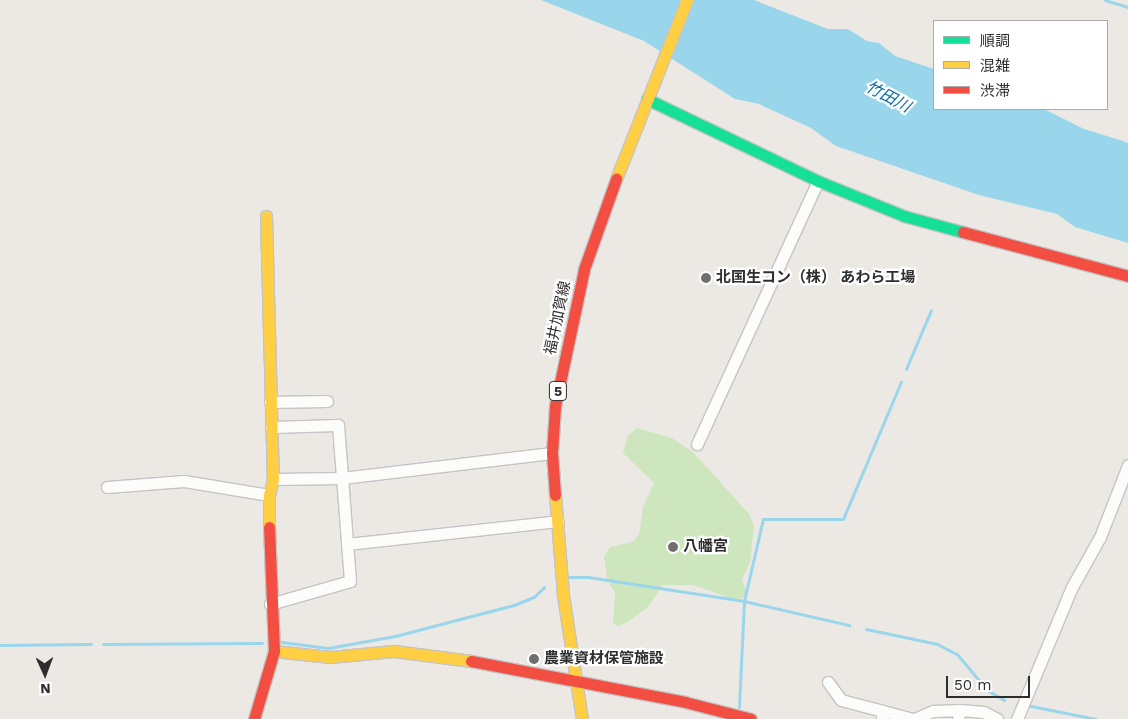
<!DOCTYPE html>
<meta charset="utf-8">
<style>
body{margin:0}
#map{position:relative;width:1128px;height:719px;overflow:hidden;background:#ece8e4;font-family:"Work Sans","Noto Sans JP",sans-serif}
div>[style]{position:absolute}
.green>*{inset:0;background:#cee6be}
.water>*{inset:0;background:#99d6ec}
.stream>*{height:3px;margin:-1.5px;padding:0 1.5px;transform-origin:1.5px;border-radius:1.5px;background:#99d6ec}
.roads{filter:drop-shadow(1px 0 #c5c4c5) drop-shadow(-1px 0 #c5c4c5) drop-shadow(0 1px #c5c4c5) drop-shadow(0 -1px #c5c4c5)}
.street>*{height:11px;margin:-5.5px;padding:0 5.5px;transform-origin:5.5px;border-radius:5.5px;background:#fcfcfb}
.fast>*{height:11px;margin:-5.5px;padding:0 5.5px;transform-origin:5.5px;border-radius:5.5px;background:#16e098}
.slow>*{height:11px;margin:-5.5px;padding:0 5.5px;transform-origin:5.5px;border-radius:5.5px;background:#ffcf43}
.jam>*{height:11px;margin:-5.5px;padding:0 5.5px;transform-origin:5.5px;border-radius:5.5px;background:#f24e42}
.dots>*{width:14px;height:14px;translate:-50% -50%;box-sizing:border-box;border:2px solid #fff;border-radius:50%}
span{translate:-50% -50%;white-space:nowrap;text-align:center;line-height:1.15;-webkit-text-stroke:4.5px #fff;paint-order:stroke}
.shield-label span{padding:1px 4px;background:#fff;border:1px solid;border-radius:4px;-webkit-text-stroke-width:0}
.shield-label{font-size:14px;color:#2e2e2e;font-weight:700}
.poi-label{font-size:15px;color:#2e2e2e;font-weight:700}
.left{translate:0 -50%;text-align:left}
.street-label{font-size:15px;color:#2e2e2e}
.water-label{font-size:16px;color:#0d6fa3;font-style:italic}
.legend{position:absolute;left:933px;top:20px;width:175px;height:90px;box-sizing:border-box;background:#fff;border:1px solid #ababab;margin:0;padding:6px 9px;list-style:none;font-size:15px;color:#2e2e2e}
.legend li{display:flex;align-items:center;gap:10px;height:25px}
.legend b{width:25px;border:1px solid #ababab}
.north{position:absolute;left:20px;top:649px;width:50px;height:50px;-webkit-text-stroke:4px #fff;paint-order:stroke;rotate:178deg;font-size:14px;font-weight:700;line-height:20px;text-align:center;color:#2e2e2e}
.north::after{content:'';display:block;margin:auto;width:18px;height:22px;background:#2e2e2e;clip-path:polygon(50% 0,100% 100%,50% 72%,0 100%)}
.scale{position:absolute;left:946px;top:676px;width:84px;height:22px;box-sizing:border-box;border:2px solid #2e2e2e;border-top:0;padding-left:6px;font-size:15px;line-height:18px;white-space:nowrap;color:#2e2e2e;-webkit-text-stroke:4px #fff;paint-order:stroke}
</style>
<div id="map">
<div class="green">
<div style="clip-path:polygon(637px 428px,672px 438px,694px 453px,749px 514px,754px 527px,750px 562px,742px 579px,746px 590px,743px 598px,736px 600px,693px 585px,663px 585px,648px 607px,626px 623px,619px 626px,613px 624px,615px 593px,607px 579px,604px 556px,610px 547px,632px 542px,639px 535px,643px 507px,654px 483px,623px 453px,628px 435px)"></div>
</div>
<div class="water">
<div style="clip-path:polygon(541px 0,754px 0,828px 29px,848px 29px,867px 41px,879px 43px,895px 56px,934px 69px,934px 109px,1046px 110px,1084px 129px,1120px 140px,1128px 143px,1128px 243px,1075px 227px,1057px 214px,979px 195px,836px 146px,811px 128px,759px 104px,735px 99px,644px 41px)"></div>
</div>
<div class="stream">
<div style="left:1105px;top:0;width:24px;rotate:17deg"></div>
<div style="left:906px;top:369px;width:64px;rotate:-67deg"></div>
<div style="left:566px;top:577px;width:22px"></div>
<div style="left:588px;top:577px;width:158px;rotate:8.7deg"></div>
<div style="left:744px;top:601px;width:108px;rotate:12.9deg"></div>
<div style="left:866px;top:629px;width:73px;rotate:11.9deg"></div>
<div style="left:937px;top:644px;width:22px;rotate:27deg"></div>
<div style="left:957px;top:654px;width:47px;rotate:50.2deg"></div>
<div style="left:987px;top:690px;width:20px;rotate:30deg"></div>
<div style="left:282px;top:642px;width:46px;rotate:7.4deg"></div>
<div style="left:328px;top:648px;width:68px;rotate:-10.2deg"></div>
<div style="left:395px;top:636px;width:123px;rotate:-14.6deg"></div>
<div style="left:514px;top:605px;width:22px;rotate:-22deg"></div>
<div style="left:534px;top:597px;width:14px;rotate:-45deg"></div>
<div style="left:103px;top:644px;width:159px;rotate:-0.4deg"></div>
<div style="left:0;top:645px;width:91px;rotate:-0.6deg"></div>
<div style="left:1026px;top:705px;width:71px;rotate:11.3deg"></div>
<div style="left:739px;top:707px;width:106px;rotate:-87.3deg"></div>
<div style="left:744px;top:601px;width:84px;rotate:-77deg"></div>
<div style="left:763px;top:519px;width:80px"></div>
<div style="left:843px;top:519px;width:149px;rotate:-67.1deg"></div>
</div>
<div class="roads">
<div class="street">
<div style="left:270px;top:402px;width:57px;rotate:-1deg"></div>
<div style="left:697px;top:444px;width:289px;rotate:-65.3deg"></div>
<div style="left:273px;top:479px;width:69px;rotate:-0.8deg"></div>
<div style="left:342px;top:478px;width:211px;rotate:-6.8deg"></div>
<div style="left:107px;top:487px;width:77px;rotate:-4.5deg"></div>
<div style="left:184px;top:481px;width:86px;rotate:9.4deg"></div>
<div style="left:347px;top:544px;width:212px;rotate:-6.2deg"></div>
<div style="left:270px;top:604px;width:83px;rotate:-16deg"></div>
<div style="left:350px;top:581px;width:156px;rotate:-94.4deg"></div>
<div style="left:338px;top:425px;width:67px;rotate:178.3deg"></div>
<div style="left:828px;top:682px;width:22px;rotate:54deg"></div>
<div style="left:841px;top:700px;width:43px;rotate:14.7deg"></div>
<div style="left:882px;top:717px;width:6px;rotate:-81deg"></div>
<div style="left:883px;top:711px;width:30px;rotate:15deg"></div>
<div style="left:914px;top:719px;width:21px;rotate:-23deg"></div>
<div style="left:933px;top:711px;width:27px;rotate:-2deg"></div>
<div style="left:958px;top:719px;width:9px;rotate:-77deg"></div>
<div style="left:960px;top:710px;width:24px;rotate:5deg"></div>
<div style="left:984px;top:712px;width:15px;rotate:28deg"></div>
<div style="left:1017px;top:719px;width:143px;rotate:-67.4deg"></div>
<div style="left:1072px;top:587px;width:57px;rotate:-60.8deg"></div>
<div style="left:1100px;top:537px;width:77px;rotate:-68.7deg"></div>
</div>
<div class="fast">
<div style="left:647px;top:99px;width:190px;rotate:25.6deg"></div>
<div style="left:818px;top:181px;width:93px;rotate:22.1deg"></div>
<div style="left:904px;top:216px;width:61px;rotate:15.2deg"></div>
</div>
<div class="slow">
<div style="left:616px;top:179px;width:193px;rotate:-68.4deg"></div>
<div style="left:266px;top:216px;width:263px;rotate:88.5deg"></div>
<div style="left:273px;top:479px;width:16px;rotate:104deg"></div>
<div style="left:269px;top:495px;width:32px;rotate:90deg"></div>
<div style="left:555px;top:495px;width:100px;rotate:85.4deg"></div>
<div style="left:563px;top:595px;width:125px;rotate:81.3deg"></div>
<div style="left:274px;top:651px;width:56px;rotate:6.1deg"></div>
<div style="left:330px;top:657px;width:64px;rotate:-5.4deg"></div>
<div style="left:394px;top:651px;width:78px;rotate:7.4deg"></div>
</div>
<div class="jam">
<div style="left:963px;top:232px;width:171px;rotate:14.9deg"></div>
<div style="left:555px;top:495px;width:42px;rotate:-94.1deg"></div>
<div style="left:552px;top:453px;width:47px;rotate:-86.3deg"></div>
<div style="left:555px;top:406px;width:140px;rotate:-78deg"></div>
<div style="left:584px;top:269px;width:96px;rotate:-70.4deg"></div>
<div style="left:471px;top:661px;width:218px;rotate:10.8deg"></div>
<div style="left:685px;top:702px;width:68px;rotate:14.4deg"></div>
<div style="left:254px;top:719px;width:71px;rotate:-73.6deg"></div>
<div style="left:274px;top:651px;width:124px;rotate:-92.3deg"></div>
</div>
</div>
<div class="dots">
<div style="left:706px;top:278px;background:#706f6e"></div>
<div style="left:673px;top:547px;background:#706f6e"></div>
<div style="left:534px;top:659px;background:#706f6e"></div>
</div>
<div class="shield-label">
<span style="left:558px;top:391px">5</span>
</div>
<div class="poi-label">
<span class="left" style="left:716px;top:278px">北国生コン（株） あわら工場</span>
<span class="left" style="left:683px;top:547px">八幡宮</span>
<span class="left" style="left:544px;top:659px">農業資材保管施設</span>
</div>
<div class="street-label">
<span style="left:558px;top:318px;rotate:-78deg">福井加賀線</span>
</div>
<div class="water-label">
<span style="left:888px;top:97px;rotate:28deg">竹田川</span>
</div>
<ul class="legend">
<li><b style="height:6px;background:#16e098"></b>順調</li>
<li><b style="height:6px;background:#ffcf43"></b>混雑</li>
<li><b style="height:6px;background:#f24e42"></b>渋滞</li>
</ul>
<div class="north">N</div>
<div class="scale">50 m</div>
</div>
